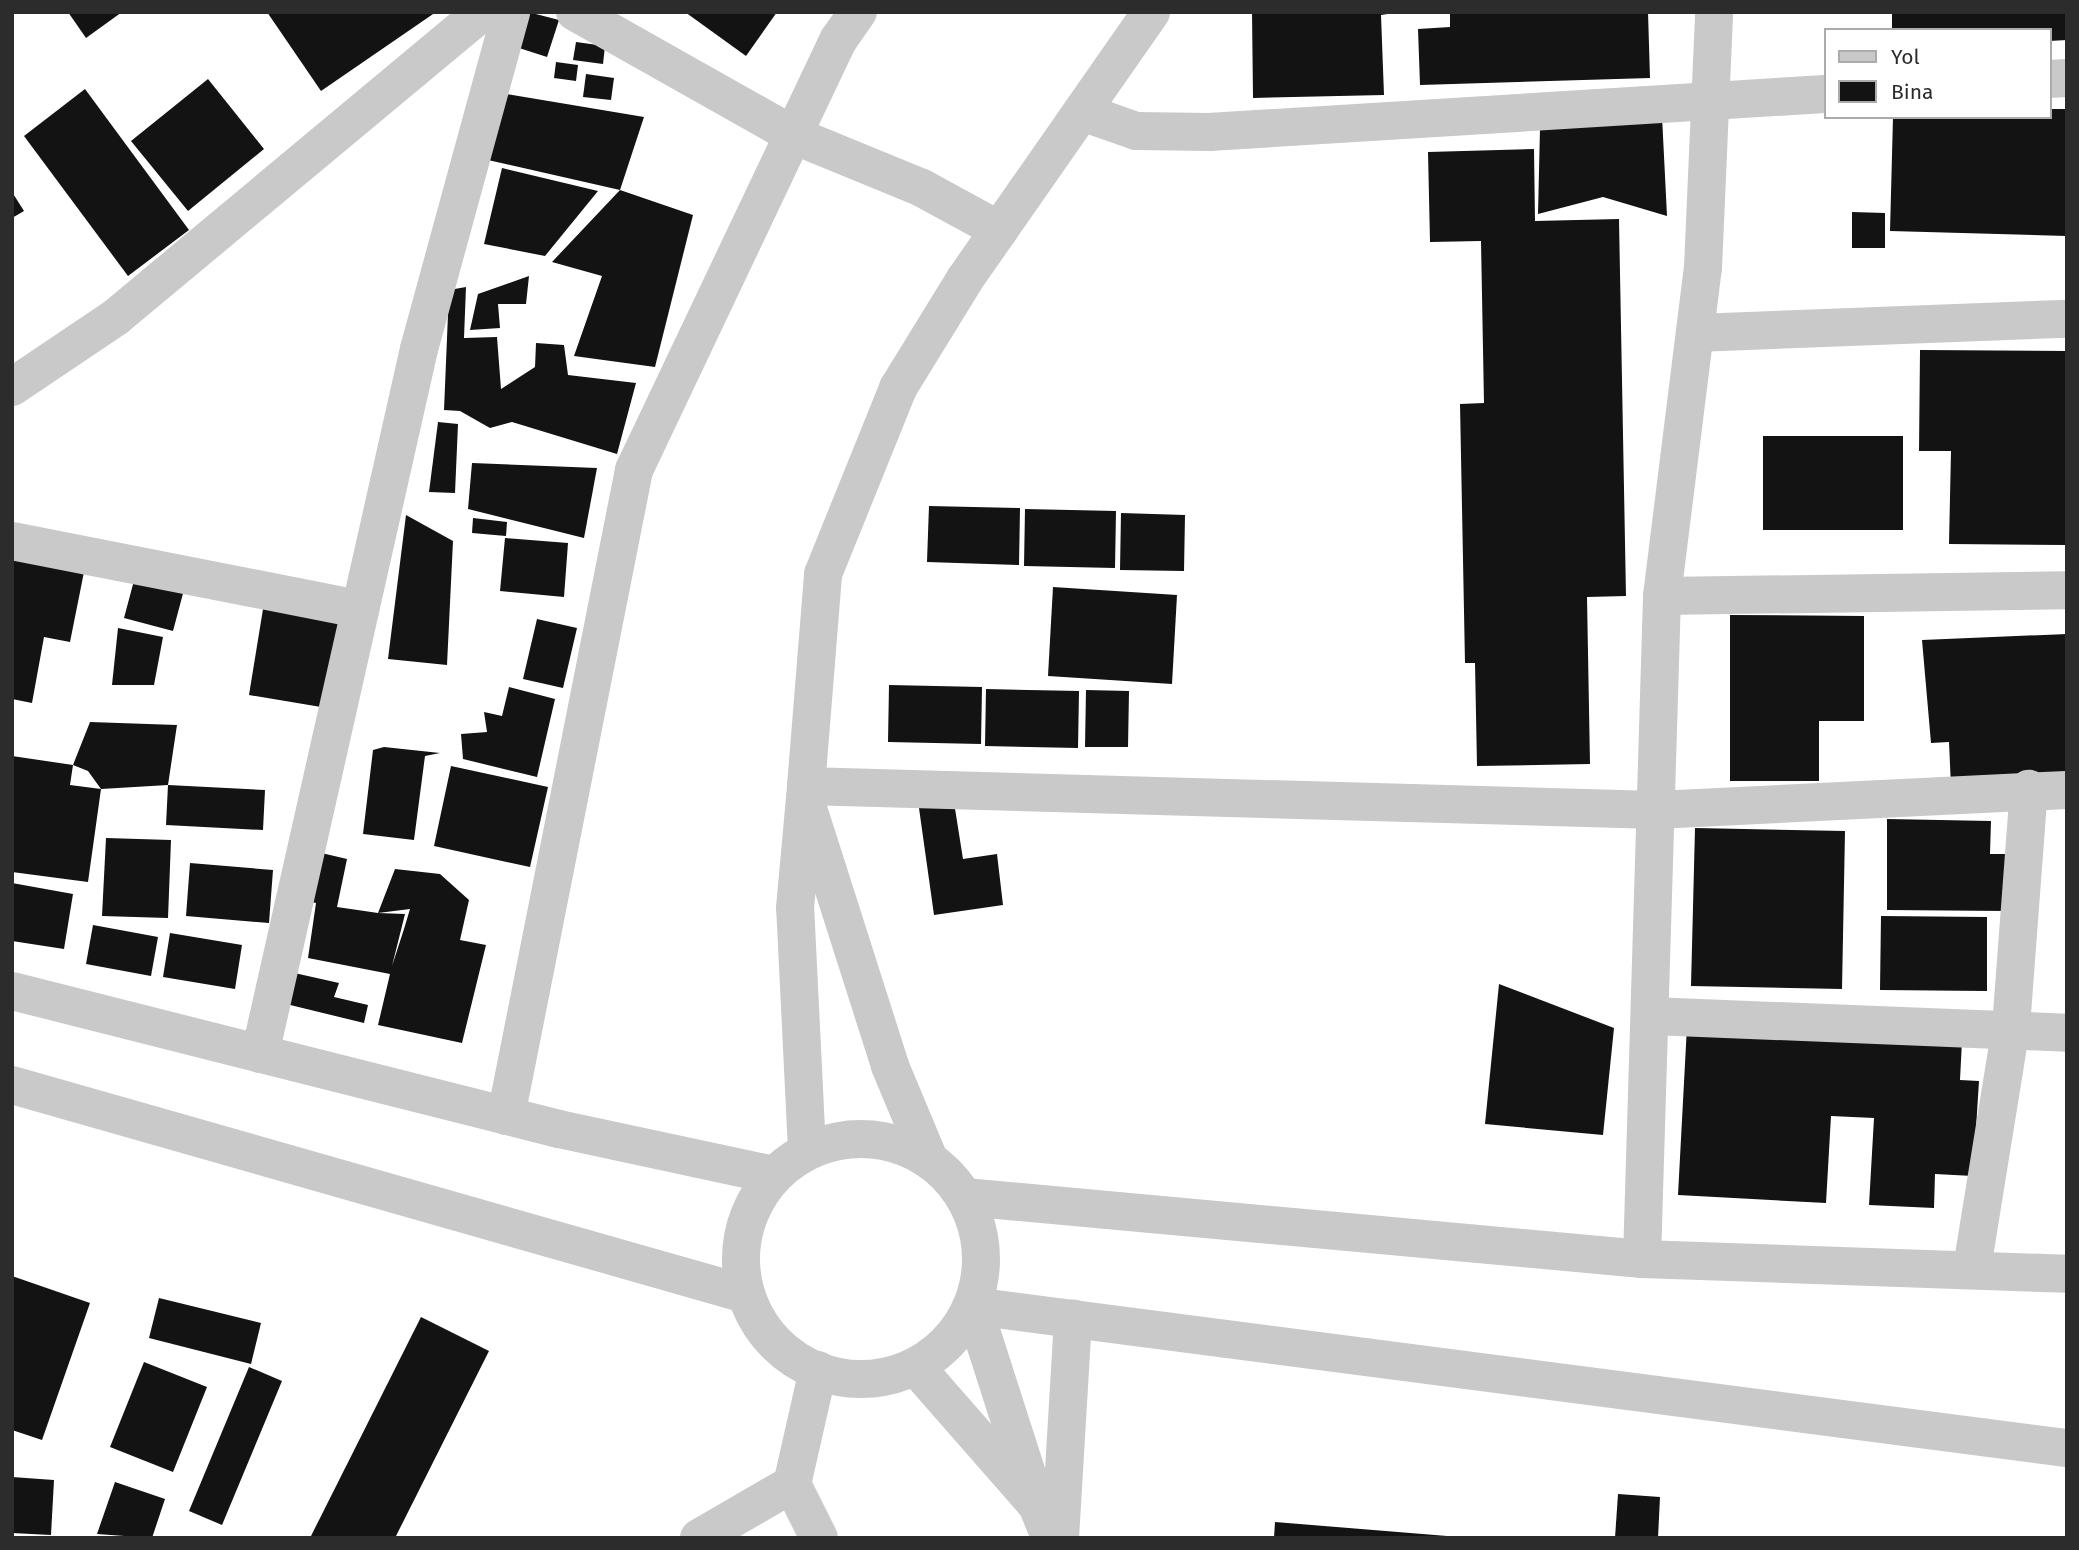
<!DOCTYPE html>
<style>
body{margin:0}
#map{position:relative;width:2079px;height:1550px;overflow:hidden;background:#fff;font-family:"Fira Sans",sans-serif}
div>[style]{position:absolute}
.building>*{inset:0;background:#131313}
.minor>*{height:38px;margin:-19px;padding:0 19px;transform-origin:19px;border-radius:19px;background:#c9c9c9}
.tertiary>*{height:38px;margin:-19px;padding:0 19px;transform-origin:19px;border-radius:19px;background:#c9c9c9}
.tertiary>.ring{margin:-19px;padding:0;box-sizing:content-box;background:none;border:38px solid #c9c9c9;border-radius:50%}
span{translate:-50% -50%;white-space:nowrap;text-align:center;line-height:1.15;-webkit-text-stroke:7px #fff;paint-order:stroke}
.frame{position:absolute;inset:0;border:14px solid #2c2c2c;pointer-events:none}
.legend{position:absolute;left:1824px;top:28px;width:228px;height:91px;box-sizing:border-box;background:#fff;border:2px solid #ababab;margin:0;padding:9px 12px;list-style:none;font-size:21px;color:#2c2c2c}
.legend li{display:flex;align-items:center;gap:14px;height:35px}
.legend b{width:35px;border:2px solid #ababab}
</style>
<div id="map">
<div class="building">
<div style="clip-path:polygon(68px 12px,122px 12px,86px 38px)"></div>
<div style="clip-path:polygon(267px 12px,436px 12px,321px 91px)"></div>
<div style="clip-path:polygon(528px 12px,559px 20px,547px 57px,516px 47px)"></div>
<div style="clip-path:polygon(685px 12px,777px 12px,746px 56px)"></div>
<div style="clip-path:polygon(1252px 12px,1401px 12px,1381px 15px,1384px 95px,1253px 98px)"></div>
<div style="clip-path:polygon(1450px 12px,1648px 12px,1650px 78px,1420px 85px,1418px 29px,1450px 27px)"></div>
<div style="clip-path:polygon(1892px 12px,2067px 12px,2067px 40px,2049px 41px,2049px 30px,1892px 30px)"></div>
<div style="clip-path:polygon(576px 42px,605px 46px,603px 64px,573px 60px)"></div>
<div style="clip-path:polygon(556px 62px,578px 65px,576px 81px,554px 78px)"></div>
<div style="clip-path:polygon(586px 74px,614px 78px,611px 100px,583px 97px)"></div>
<div style="clip-path:polygon(208px 79px,264px 149px,188px 211px,131px 141px)"></div>
<div style="clip-path:polygon(85px 89px,189px 230px,128px 276px,24px 136px)"></div>
<div style="clip-path:polygon(500px 93px,644px 117px,620px 190px,488px 160px)"></div>
<div style="clip-path:polygon(2049px 109px,2067px 109px,2067px 236px,1890px 231px,1893px 117px,2049px 117px)"></div>
<div style="clip-path:polygon(1662px 116px,1667px 216px,1603px 197px,1538px 214px,1540px 128px)"></div>
<div style="clip-path:polygon(1534px 149px,1535px 221px,1619px 219px,1626px 596px,1587px 597px,1590px 764px,1477px 766px,1475px 663px,1465px 663px,1460px 404px,1484px 403px,1481px 241px,1430px 242px,1428px 152px)"></div>
<div style="clip-path:polygon(502px 168px,598px 191px,545px 256px,484px 244px)"></div>
<div style="clip-path:polygon(620px 190px,693px 215px,655px 367px,574px 356px,602px 276px,552px 262px)"></div>
<div style="clip-path:polygon(12px 192px,24px 211px,12px 218px)"></div>
<div style="clip-path:polygon(1852px 212px,1885px 213px,1885px 248px,1852px 248px)"></div>
<div style="clip-path:polygon(529px 276px,526px 304px,498px 304px,500px 328px,470px 330px,478px 294px)"></div>
<div style="clip-path:polygon(466px 287px,464px 338px,497px 337px,501px 389px,535px 367px,536px 343px,564px 345px,568px 375px,636px 383px,617px 454px,512px 422px,490px 428px,460px 411px,444px 410px,449px 290px)"></div>
<div style="clip-path:polygon(1920px 350px,2067px 351px,2067px 545px,1949px 544px,1951px 451px,1919px 451px)"></div>
<div style="clip-path:polygon(438px 422px,458px 424px,455px 493px,429px 492px)"></div>
<div style="clip-path:polygon(1763px 436px,1903px 436px,1903px 530px,1763px 530px)"></div>
<div style="clip-path:polygon(472px 463px,597px 468px,584px 538px,468px 509px)"></div>
<div style="clip-path:polygon(929px 506px,1020px 508px,1019px 565px,927px 562px)"></div>
<div style="clip-path:polygon(1025px 509px,1116px 511px,1115px 568px,1024px 566px)"></div>
<div style="clip-path:polygon(1121px 513px,1185px 515px,1184px 571px,1120px 570px)"></div>
<div style="clip-path:polygon(406px 515px,453px 541px,447px 665px,388px 659px)"></div>
<div style="clip-path:polygon(473px 518px,507px 522px,506px 536px,472px 533px)"></div>
<div style="clip-path:polygon(505px 538px,568px 543px,564px 597px,500px 591px)"></div>
<div style="clip-path:polygon(12px 558px,84px 572px,70px 642px,44px 637px,32px 703px,12px 699px)"></div>
<div style="clip-path:polygon(136px 573px,185px 586px,173px 631px,124px 618px)"></div>
<div style="clip-path:polygon(1053px 587px,1177px 595px,1172px 684px,1048px 676px)"></div>
<div style="clip-path:polygon(264px 603px,342px 616px,327px 708px,249px 695px)"></div>
<div style="clip-path:polygon(1730px 615px,1864px 616px,1864px 721px,1819px 721px,1819px 781px,1730px 781px)"></div>
<div style="clip-path:polygon(537px 619px,577px 628px,563px 688px,523px 679px)"></div>
<div style="clip-path:polygon(118px 628px,163px 637px,154px 685px,112px 685px)"></div>
<div style="clip-path:polygon(2067px 634px,2067px 782px,1951px 787px,1949px 742px,1931px 743px,1922px 640px)"></div>
<div style="clip-path:polygon(889px 685px,982px 687px,981px 744px,888px 742px)"></div>
<div style="clip-path:polygon(509px 687px,555px 699px,537px 777px,463px 759px,461px 734px,487px 732px,484px 712px,502px 716px)"></div>
<div style="clip-path:polygon(986px 689px,1079px 691px,1078px 748px,985px 746px)"></div>
<div style="clip-path:polygon(1086px 690px,1129px 691px,1128px 747px,1085px 747px)"></div>
<div style="clip-path:polygon(90px 722px,177px 725px,168px 785px,101px 789px,88px 771px,73px 765px)"></div>
<div style="clip-path:polygon(384px 747px,440px 753px,425px 756px,414px 840px,363px 834px,373px 750px)"></div>
<div style="clip-path:polygon(12px 756px,73px 765px,70px 785px,101px 789px,88px 882px,12px 872px)"></div>
<div style="clip-path:polygon(451px 766px,548px 787px,530px 867px,434px 846px)"></div>
<div style="clip-path:polygon(168px 785px,265px 790px,263px 830px,166px 825px)"></div>
<div style="clip-path:polygon(953px 796px,963px 859px,997px 854px,1003px 905px,934px 915px,918px 801px)"></div>
<div style="clip-path:polygon(1887px 819px,1991px 821px,1990px 854px,2006px 854px,2005px 911px,1887px 910px)"></div>
<div style="clip-path:polygon(1695px 828px,1845px 831px,1842px 989px,1691px 986px)"></div>
<div style="clip-path:polygon(106px 838px,171px 840px,168px 918px,102px 916px)"></div>
<div style="clip-path:polygon(evenodd,313px 851px,347px 859px,337px 907px,378px 913px,395px 869px,440px 874px,469px 900px,460px 940px,486px 945px,462px 1043px,378px 1025px,390px 974px,308px 958px,316px 903px,302px 900px,313px 851px,410px 909px,404px 929px,392px 966px,405px 914px,378px 913px,410px 909px)"></div>
<div style="clip-path:polygon(190px 863px,273px 870px,269px 923px,186px 916px)"></div>
<div style="clip-path:polygon(12px 883px,73px 894px,64px 949px,12px 941px)"></div>
<div style="clip-path:polygon(1881px 916px,1987px 917px,1987px 991px,1880px 990px)"></div>
<div style="clip-path:polygon(93px 925px,158px 937px,151px 976px,86px 964px)"></div>
<div style="clip-path:polygon(170px 933px,242px 945px,235px 989px,163px 977px)"></div>
<div style="clip-path:polygon(290px 972px,339px 983px,334px 997px,368px 1005px,364px 1023px,282px 1003px)"></div>
<div style="clip-path:polygon(1499px 984px,1614px 1028px,1603px 1135px,1485px 1124px)"></div>
<div style="clip-path:polygon(1687px 1026px,1962px 1041px,1960px 1080px,1979px 1081px,1973px 1176px,1935px 1174px,1934px 1208px,1869px 1205px,1874px 1118px,1831px 1116px,1826px 1203px,1678px 1195px)"></div>
<div style="clip-path:polygon(12px 1276px,90px 1303px,42px 1440px,12px 1430px)"></div>
<div style="clip-path:polygon(159px 1298px,261px 1323px,251px 1364px,149px 1338px)"></div>
<div style="clip-path:polygon(421px 1317px,489px 1351px,395px 1538px,310px 1538px)"></div>
<div style="clip-path:polygon(144px 1362px,207px 1387px,173px 1472px,110px 1447px)"></div>
<div style="clip-path:polygon(249px 1367px,282px 1381px,222px 1525px,189px 1511px)"></div>
<div style="clip-path:polygon(12px 1477px,54px 1480px,51px 1535px,12px 1533px)"></div>
<div style="clip-path:polygon(115px 1482px,165px 1499px,152px 1538px,97px 1534px)"></div>
<div style="clip-path:polygon(1618px 1494px,1660px 1497px,1658px 1538px,1615px 1538px)"></div>
<div style="clip-path:polygon(1275px 1522px,1447px 1536px,1447px 1538px,1274px 1538px)"></div>
</div>
<div class="minor">
<div style="left:575px;top:12px;width:250px;rotate:29.4deg"></div>
<div style="left:793px;top:135px;width:139px;rotate:22.3deg"></div>
<div style="left:922px;top:188px;width:88px;rotate:28.6deg"></div>
<div style="left:2049px;top:79px;width:18px;rotate:-3deg"></div>
<div style="left:1082px;top:112px;width:57px;rotate:19.4deg"></div>
<div style="left:1136px;top:131px;width:73px;rotate:0.8deg"></div>
<div style="left:1209px;top:132px;width:617px;rotate:-3.53deg"></div>
<div style="left:1695px;top:333px;width:372px;rotate:-2.2deg"></div>
<div style="left:12px;top:387px;width:125px;rotate:-33.9deg"></div>
<div style="left:116px;top:317px;width:476px;rotate:-39.8deg"></div>
<div style="left:12px;top:541px;width:355px;rotate:11.1deg"></div>
<div style="left:1662px;top:596px;width:405px;rotate:-0.8deg"></div>
<div style="left:806px;top:786px;width:850px;rotate:1.62deg"></div>
<div style="left:1656px;top:810px;width:411px;rotate:-2.8deg"></div>
<div style="left:1651px;top:1016px;width:416px;rotate:2.3deg"></div>
<div style="left:260px;top:1054px;width:723px;rotate:-77.29deg"></div>
<div style="left:419px;top:349px;width:349px;rotate:-74.7deg"></div>
<div style="left:506px;top:1116px;width:659px;rotate:-78.79deg"></div>
<div style="left:634px;top:470px;width:477px;rotate:-64.6deg"></div>
<div style="left:839px;top:39px;width:33px;rotate:-55deg"></div>
<div style="left:965px;top:1197px;width:680px;rotate:5.23deg"></div>
<div style="left:1642px;top:1259px;width:425px;rotate:2deg"></div>
<div style="left:1642px;top:1259px;width:663px;rotate:-88.27deg"></div>
<div style="left:1662px;top:596px;width:331px;rotate:-82.9deg"></div>
<div style="left:1703px;top:268px;width:256px;rotate:-87.5deg"></div>
<div style="left:1972px;top:1268px;width:244px;rotate:-80.8deg"></div>
<div style="left:2011px;top:1027px;width:239px;rotate:-85.7deg"></div>
<div style="left:973px;top:1306px;width:1103px;rotate:7.4deg"></div>
<div style="left:818px;top:1370px;width:117px;rotate:102.8deg"></div>
<div style="left:792px;top:1484px;width:60px;rotate:63.4deg"></div>
<div style="left:1060px;top:1538px;width:220px;rotate:-86.6deg"></div>
</div>
<div class="tertiary">
<div style="left:805px;top:799px;width:226px;rotate:-85.4deg"></div>
<div style="left:823px;top:574px;width:201px;rotate:-68deg"></div>
<div style="left:898px;top:388px;width:128px;rotate:-58.4deg"></div>
<div style="left:965px;top:279px;width:325px;rotate:-55.1deg"></div>
<div style="left:12px;top:991px;width:564px;rotate:14.16deg"></div>
<div style="left:559px;top:1129px;width:219px;rotate:12.1deg"></div>
<div style="left:12px;top:1085px;width:762px;rotate:15.91deg"></div>
<div class="ring" style="left:741px;top:1139px;width:202px;height:202px"></div>
<div style="left:807px;top:1150px;width:242px;rotate:-92.8deg"></div>
<div style="left:795px;top:908px;width:109px;rotate:-84.8deg"></div>
<div style="left:805px;top:799px;width:280px;rotate:72.3deg"></div>
<div style="left:890px;top:1066px;width:99px;rotate:67.3deg"></div>
<div style="left:916px;top:1367px;width:184px;rotate:48.8deg"></div>
<div style="left:1037px;top:1505px;width:209px;rotate:-107.8deg"></div>
<div style="left:1037px;top:1505px;width:35px;rotate:68deg"></div>
<div style="left:699px;top:1538px;width:108px;rotate:-30.1deg"></div>
</div>
<div class="frame"></div>
<ul class="legend">
<li><b style="height:9px;background:#c9c9c9"></b>Yol</li>
<li><b style="height:19px;background:#131313"></b>Bina</li>
</ul>
</div>
